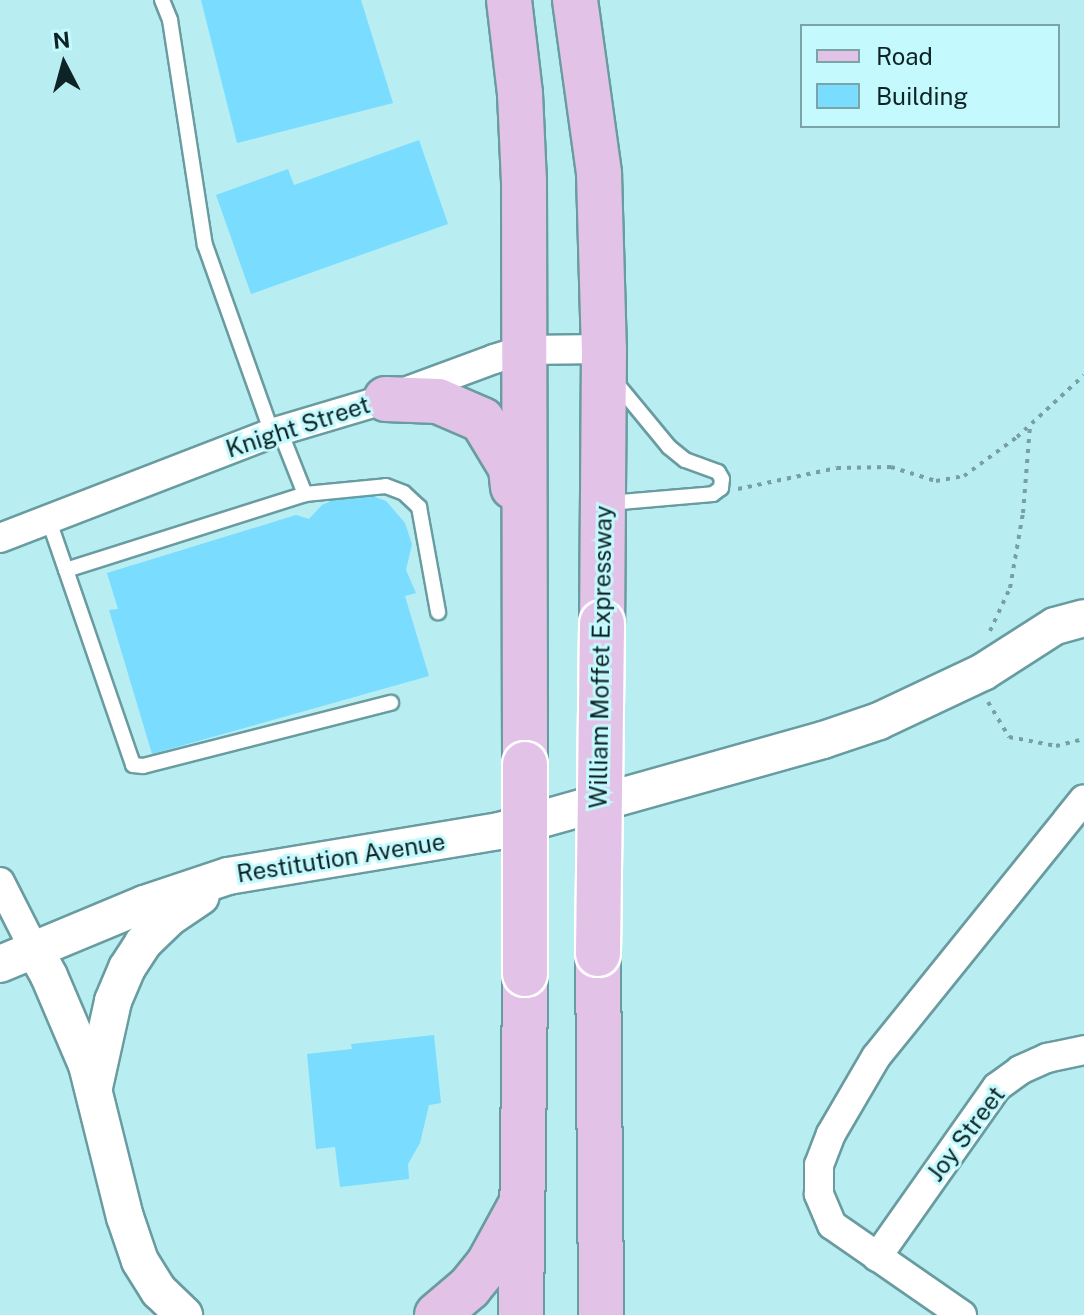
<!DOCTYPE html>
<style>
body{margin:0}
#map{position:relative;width:1084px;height:1315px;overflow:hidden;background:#b8edf1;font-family:"Public Sans",sans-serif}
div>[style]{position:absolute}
.building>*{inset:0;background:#7adcfe}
.path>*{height:4px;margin-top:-2px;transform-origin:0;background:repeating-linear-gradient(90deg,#78a0a4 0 4px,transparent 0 10px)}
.roads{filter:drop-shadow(2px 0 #699ca0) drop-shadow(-2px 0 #699ca0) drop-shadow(0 2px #699ca0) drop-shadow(0 -2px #699ca0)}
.service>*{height:14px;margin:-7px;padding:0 7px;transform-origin:7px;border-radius:7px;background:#fff}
.minor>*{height:28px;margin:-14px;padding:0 14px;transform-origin:14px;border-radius:14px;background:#fff}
.tertiary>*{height:36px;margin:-18px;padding:0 18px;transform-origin:18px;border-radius:18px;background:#fff}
.primary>*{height:44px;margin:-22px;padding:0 22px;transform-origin:22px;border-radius:22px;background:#e3c2e8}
.bridges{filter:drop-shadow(2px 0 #fff) drop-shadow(-2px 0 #fff) drop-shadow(0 2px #fff) drop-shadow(0 -2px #fff)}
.primary-bridge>*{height:44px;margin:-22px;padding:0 22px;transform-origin:22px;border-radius:22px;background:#e3c2e8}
span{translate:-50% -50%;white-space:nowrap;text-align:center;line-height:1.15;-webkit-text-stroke:6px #c4fafe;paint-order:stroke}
.street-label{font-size:24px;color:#0e2325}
.legend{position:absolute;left:800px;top:24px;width:260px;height:104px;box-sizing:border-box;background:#c4fafe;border:2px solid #7ba4a7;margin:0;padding:10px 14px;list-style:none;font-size:24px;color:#0e2325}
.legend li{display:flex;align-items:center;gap:16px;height:40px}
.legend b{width:40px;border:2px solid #7ba4a7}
.north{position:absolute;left:24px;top:24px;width:80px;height:80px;-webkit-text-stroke:6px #c4fafe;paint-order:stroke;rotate:354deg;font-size:22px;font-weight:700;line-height:32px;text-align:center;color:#0e2325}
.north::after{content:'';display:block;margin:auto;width:28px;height:36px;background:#0e2325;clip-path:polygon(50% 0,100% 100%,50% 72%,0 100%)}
</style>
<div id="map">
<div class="building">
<div style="clip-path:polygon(201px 0,361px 0,393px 103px,237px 143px)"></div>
<div style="clip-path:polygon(419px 140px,448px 224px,251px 294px,216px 195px,288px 169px,294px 185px)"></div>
<div style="clip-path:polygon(346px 494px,367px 494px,386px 501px,405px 523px,412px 544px,406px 570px,416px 593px,405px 596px,429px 676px,152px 754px,109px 610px,118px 609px,107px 573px,296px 515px,309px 519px,322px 505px)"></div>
<div style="clip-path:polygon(434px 1035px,441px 1103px,429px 1105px,420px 1143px,408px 1164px,409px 1179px,340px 1187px,335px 1147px,316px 1149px,307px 1054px,352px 1049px,351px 1044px)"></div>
</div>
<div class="path">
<div style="left:738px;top:489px;width:101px;rotate:-12deg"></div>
<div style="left:837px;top:468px;width:54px;rotate:-1.1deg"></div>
<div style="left:891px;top:467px;width:47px;rotate:17.3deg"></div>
<div style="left:936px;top:481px;width:28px;rotate:-10deg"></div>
<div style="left:964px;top:476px;width:66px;rotate:-36.3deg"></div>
<div style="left:1017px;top:437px;width:91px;rotate:-42.8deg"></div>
<div style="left:990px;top:631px;width:47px;rotate:-65.1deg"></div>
<div style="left:1010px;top:588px;width:76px;rotate:-80.2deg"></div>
<div style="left:1023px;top:513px;width:87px;rotate:-85.4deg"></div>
<div style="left:988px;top:702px;width:41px;rotate:59deg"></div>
<div style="left:1009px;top:737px;width:48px;rotate:10.8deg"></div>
<div style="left:1056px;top:746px;width:29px;rotate:-14deg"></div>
</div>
<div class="roads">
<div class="service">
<div style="left:162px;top:0;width:22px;rotate:68deg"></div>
<div style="left:170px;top:20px;width:228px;rotate:81.2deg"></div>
<div style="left:205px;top:245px;width:200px;rotate:70.4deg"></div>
<div style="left:280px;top:431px;width:68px;rotate:68.4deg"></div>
<div style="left:609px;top:503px;width:104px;rotate:-4.9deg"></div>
<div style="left:713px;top:494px;width:10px;rotate:-37deg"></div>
<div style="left:721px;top:488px;width:9px;rotate:-84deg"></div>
<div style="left:722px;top:479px;width:8px;rotate:-120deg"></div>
<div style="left:718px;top:472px;width:35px;rotate:-160deg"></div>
<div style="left:685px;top:460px;width:21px;rotate:-141deg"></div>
<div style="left:669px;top:447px;width:88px;rotate:-129.5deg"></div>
<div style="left:48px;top:518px;width:55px;rotate:70.9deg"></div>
<div style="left:66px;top:570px;width:251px;rotate:-17.6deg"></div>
<div style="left:305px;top:494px;width:81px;rotate:-5.6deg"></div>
<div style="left:386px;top:486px;width:19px;rotate:21deg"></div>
<div style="left:404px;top:493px;width:21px;rotate:43deg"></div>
<div style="left:419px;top:507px;width:107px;rotate:79.7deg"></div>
<div style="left:66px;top:570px;width:206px;rotate:71deg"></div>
<div style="left:133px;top:765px;width:10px;rotate:6deg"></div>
<div style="left:143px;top:766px;width:256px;rotate:-14.3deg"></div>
</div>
<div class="minor">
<div style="left:0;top:538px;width:292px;rotate:-21.1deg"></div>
<div style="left:272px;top:433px;width:119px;rotate:-16.6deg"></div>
<div style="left:386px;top:399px;width:115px;rotate:-20.3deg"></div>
<div style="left:494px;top:359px;width:30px;rotate:-17deg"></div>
<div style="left:523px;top:350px;width:81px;rotate:-0.7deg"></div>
<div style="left:0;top:882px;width:73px;rotate:63.1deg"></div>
<div style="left:877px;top:1257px;width:208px;rotate:-54.8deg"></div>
<div style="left:997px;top:1087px;width:29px;rotate:-36deg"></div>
<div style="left:1020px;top:1070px;width:30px;rotate:-24deg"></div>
<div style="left:1047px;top:1058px;width:38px;rotate:-12deg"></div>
<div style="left:962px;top:1315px;width:158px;rotate:-145.3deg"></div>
<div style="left:832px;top:1225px;width:34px;rotate:-113deg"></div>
<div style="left:819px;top:1194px;width:29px;rotate:-90deg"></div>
<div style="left:819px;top:1165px;width:33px;rotate:-69deg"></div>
<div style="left:831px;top:1134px;width:89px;rotate:-59.7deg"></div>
<div style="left:876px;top:1057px;width:331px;rotate:-51.1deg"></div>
</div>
<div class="tertiary">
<div style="left:33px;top:947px;width:33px;rotate:61deg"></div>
<div style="left:49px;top:976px;width:97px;rotate:66.9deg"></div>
<div style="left:87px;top:1065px;width:157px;rotate:76deg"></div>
<div style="left:125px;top:1217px;width:46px;rotate:71.2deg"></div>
<div style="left:140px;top:1261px;width:36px;rotate:58deg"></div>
<div style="left:159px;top:1291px;width:35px;rotate:44deg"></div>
<div style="left:0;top:964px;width:156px;rotate:-22.6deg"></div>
<div style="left:144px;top:904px;width:89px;rotate:-18.4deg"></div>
<div style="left:228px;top:876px;width:275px;rotate:-9.4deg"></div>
<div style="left:499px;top:831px;width:337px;rotate:-15.7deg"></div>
<div style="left:823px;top:740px;width:59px;rotate:-18.7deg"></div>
<div style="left:879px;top:721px;width:115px;rotate:-25.2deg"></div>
<div style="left:983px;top:672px;width:85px;rotate:-32.6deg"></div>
<div style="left:1055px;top:626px;width:30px;rotate:-15deg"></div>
<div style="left:94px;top:1087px;width:88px;rotate:-77.5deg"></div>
<div style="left:113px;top:1001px;width:36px;rotate:-67deg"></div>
<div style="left:127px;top:968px;width:30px;rotate:-57deg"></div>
<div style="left:143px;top:943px;width:37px;rotate:-44deg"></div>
<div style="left:170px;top:917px;width:37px;rotate:-34deg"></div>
</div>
<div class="primary">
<div style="left:509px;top:0;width:95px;rotate:83.3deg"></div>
<div style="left:520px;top:94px;width:87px;rotate:87.4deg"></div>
<div style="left:524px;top:181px;width:583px;rotate:89.9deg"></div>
<div style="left:575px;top:0;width:176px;rotate:82.1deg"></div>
<div style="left:599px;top:174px;width:175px;rotate:88.4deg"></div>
<div style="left:604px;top:349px;width:274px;rotate:90.4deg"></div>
<div style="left:386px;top:399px;width:52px;rotate:2.2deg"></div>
<div style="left:438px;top:401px;width:48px;rotate:23.4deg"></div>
<div style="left:482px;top:420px;width:56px;rotate:58.9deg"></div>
<div style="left:511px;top:468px;width:19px;rotate:84deg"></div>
<div style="left:598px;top:954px;width:361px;rotate:89.5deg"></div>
<div style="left:437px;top:1315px;width:42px;rotate:-40.2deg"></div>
<div style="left:469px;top:1288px;width:32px;rotate:-51deg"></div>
<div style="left:489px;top:1263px;width:63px;rotate:-61.4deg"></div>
<div style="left:521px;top:1315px;width:341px;rotate:-89.3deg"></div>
</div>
</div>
<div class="bridges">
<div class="primary-bridge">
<div style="left:598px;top:954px;width:331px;rotate:-89.3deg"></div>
<div style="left:525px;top:974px;width:210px;rotate:-90deg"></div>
</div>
</div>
<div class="street-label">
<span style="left:298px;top:427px;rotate:-18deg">Knight Street</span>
<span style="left:601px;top:657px;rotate:-89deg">William Moffet Expressway</span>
<span style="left:341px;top:858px;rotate:-9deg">Restitution Avenue</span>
<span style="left:966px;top:1134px;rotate:-53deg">Joy Street</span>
</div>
<ul class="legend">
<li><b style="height:10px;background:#e3c2e8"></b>Road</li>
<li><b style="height:22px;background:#7adcfe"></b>Building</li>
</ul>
<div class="north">N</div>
</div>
